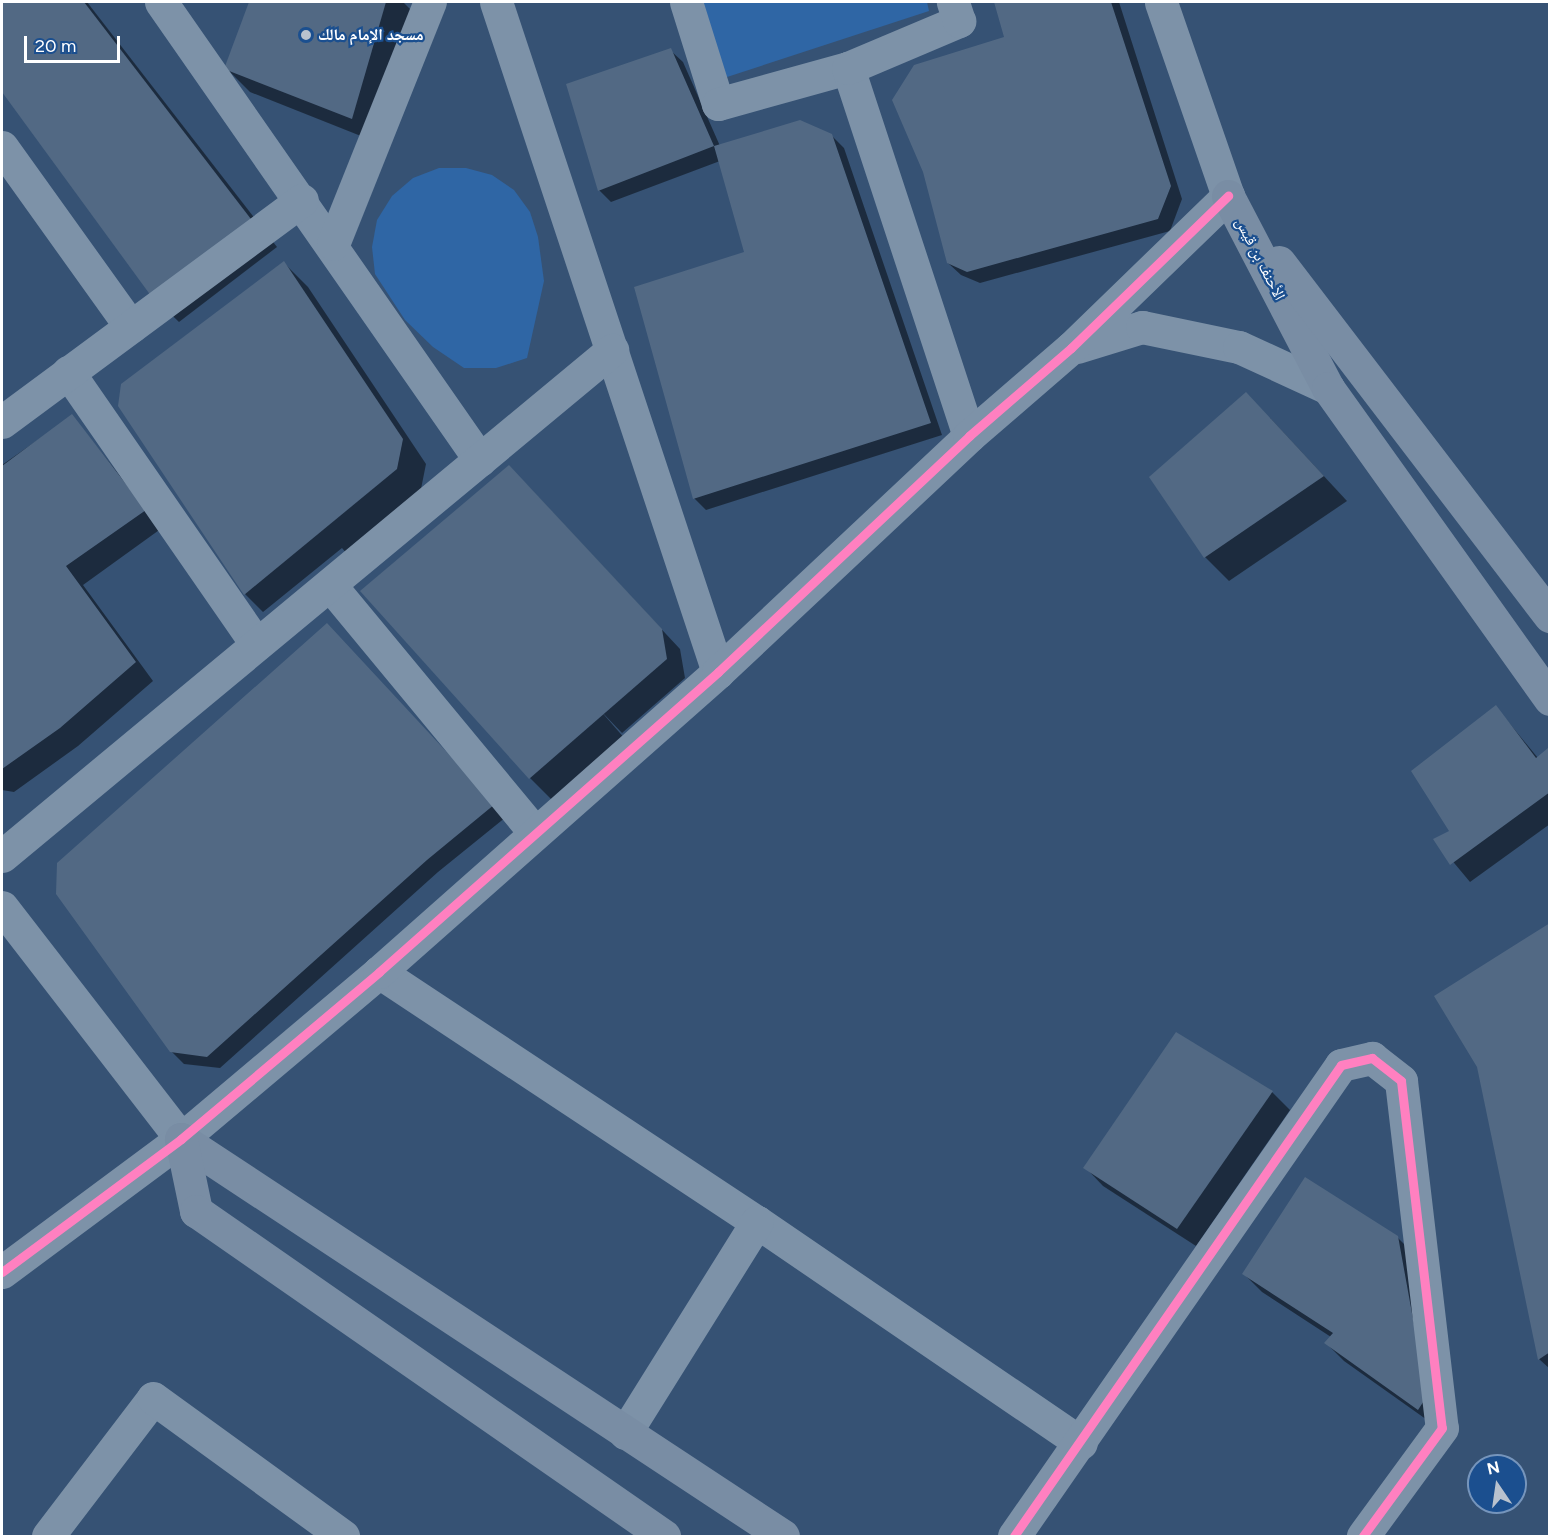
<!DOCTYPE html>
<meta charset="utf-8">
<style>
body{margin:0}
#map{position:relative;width:1551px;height:1538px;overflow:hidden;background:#365274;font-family:Figtree,"Noto Naskh Arabic",sans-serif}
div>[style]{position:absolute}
.green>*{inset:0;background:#2f66a5}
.shadow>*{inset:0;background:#0007}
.building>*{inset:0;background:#526984}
.street>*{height:33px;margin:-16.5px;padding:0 16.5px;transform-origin:16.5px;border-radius:16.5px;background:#7d92a8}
.secondary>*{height:33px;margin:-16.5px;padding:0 16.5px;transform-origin:16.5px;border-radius:16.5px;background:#798da4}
.cycleway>*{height:9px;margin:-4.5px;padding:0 4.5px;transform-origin:4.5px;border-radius:4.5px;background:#ff80c0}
.dots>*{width:16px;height:16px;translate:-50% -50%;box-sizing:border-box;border:3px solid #1b4f8f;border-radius:50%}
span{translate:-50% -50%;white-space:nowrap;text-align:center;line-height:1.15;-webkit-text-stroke:4.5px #1b4f8f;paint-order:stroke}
.poi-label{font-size:16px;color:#fff;font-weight:700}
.left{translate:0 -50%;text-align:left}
.street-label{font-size:16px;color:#fff}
.frame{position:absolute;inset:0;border:3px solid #fff;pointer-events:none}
.north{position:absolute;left:1467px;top:1454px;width:60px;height:60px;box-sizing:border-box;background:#1b4f8f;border:2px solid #7695bc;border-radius:50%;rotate:347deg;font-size:16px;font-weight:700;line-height:24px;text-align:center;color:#fff}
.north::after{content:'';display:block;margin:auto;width:21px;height:27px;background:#b9c2ce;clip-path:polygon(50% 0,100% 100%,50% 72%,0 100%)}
.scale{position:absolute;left:24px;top:36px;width:96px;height:27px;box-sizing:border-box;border:3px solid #fff;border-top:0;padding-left:8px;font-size:18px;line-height:21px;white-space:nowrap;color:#fff;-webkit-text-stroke:4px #1b4f8f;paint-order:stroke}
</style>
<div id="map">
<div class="green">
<div style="clip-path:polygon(703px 2px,927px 2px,929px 11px,724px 78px)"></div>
<div style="clip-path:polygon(439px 168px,466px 168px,492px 175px,514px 190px,530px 212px,538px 237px,544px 281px,527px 358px,496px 368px,464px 368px,433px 347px,405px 320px,375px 274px,372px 247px,377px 220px,392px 196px,413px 178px)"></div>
</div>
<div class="shadow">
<div style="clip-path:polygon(2px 2px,87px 2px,277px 247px,179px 322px,155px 299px,2px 90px)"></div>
<div style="clip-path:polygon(250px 2px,403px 2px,413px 12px,376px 142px,250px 92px,226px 68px)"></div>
<div style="clip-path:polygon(995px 2px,1119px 2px,1182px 199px,1170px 231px,980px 283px,961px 275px,948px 263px,1006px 38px)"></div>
<div style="clip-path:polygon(670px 50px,683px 62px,720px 146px,831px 135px,844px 148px,942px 435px,706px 510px,694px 498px,746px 253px,720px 161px,611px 202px,599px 190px)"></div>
<div style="clip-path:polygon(284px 263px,308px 287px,426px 464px,420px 494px,347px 554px,342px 548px,263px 612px,245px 594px)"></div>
<div style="clip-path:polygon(72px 416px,162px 528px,83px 585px,153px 681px,78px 746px,14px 792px,2px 790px,2px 465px)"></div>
<div style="clip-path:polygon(1270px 418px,1347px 501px,1229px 581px,1205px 557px,1151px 478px)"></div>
<div style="clip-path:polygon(527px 485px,680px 649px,685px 678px,622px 733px,599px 709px,626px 740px,554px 802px,530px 778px)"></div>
<div style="clip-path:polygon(327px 625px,506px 817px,438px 872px,220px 1068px,184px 1064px,171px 1051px)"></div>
<div style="clip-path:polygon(1496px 707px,1538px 758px,1550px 752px,1550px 824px,1470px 882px,1435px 840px,1451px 832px)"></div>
<div style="clip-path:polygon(1550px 925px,1550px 1369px,1539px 1359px)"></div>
<div style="clip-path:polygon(1272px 1092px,1290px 1110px,1196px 1246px,1103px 1186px,1085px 1167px)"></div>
<div style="clip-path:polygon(1397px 1237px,1416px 1256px,1437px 1427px,1344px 1361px,1326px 1343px,1331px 1337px,1262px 1292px,1244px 1274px)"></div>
</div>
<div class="building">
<div style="clip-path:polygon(2px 2px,84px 2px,254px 223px,154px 300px,2px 92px)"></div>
<div style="clip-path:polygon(249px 2px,386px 2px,352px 119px,224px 69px)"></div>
<div style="clip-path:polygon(994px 2px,1111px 2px,1171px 186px,1158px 219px,967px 272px,947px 263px,923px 172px,892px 100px,914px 65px,1004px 37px)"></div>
<div style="clip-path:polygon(671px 48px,714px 146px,800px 120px,832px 134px,931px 423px,693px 499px,634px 287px,744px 252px,714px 146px,598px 191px,566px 84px)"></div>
<div style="clip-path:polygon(284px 261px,403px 439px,397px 469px,244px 595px,118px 406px,121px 384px)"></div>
<div style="clip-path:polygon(1246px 392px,1324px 476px,1204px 558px,1149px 477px)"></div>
<div style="clip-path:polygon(72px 414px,146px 510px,66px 566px,136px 662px,60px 728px,2px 769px,2px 466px)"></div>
<div style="clip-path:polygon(509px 465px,662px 629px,667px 659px,529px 779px,360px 591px)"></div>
<div style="clip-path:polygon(327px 623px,495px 804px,427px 860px,207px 1057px,170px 1052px,56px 894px,57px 863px)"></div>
<div style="clip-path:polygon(1496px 705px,1536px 758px,1548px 748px,1550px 751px,1550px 792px,1450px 865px,1433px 839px,1449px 831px,1411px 771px)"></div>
<div style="clip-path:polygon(1550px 923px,1550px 1352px,1538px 1360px,1477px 1067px,1434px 996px)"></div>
<div style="clip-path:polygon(1176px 1032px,1273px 1091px,1177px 1229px,1083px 1168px)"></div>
<div style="clip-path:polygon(1305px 1177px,1398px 1236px,1427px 1396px,1418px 1410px,1324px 1343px,1333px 1333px,1242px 1274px)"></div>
</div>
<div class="street">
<div style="left:161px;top:2px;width:558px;rotate:55.14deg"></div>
<div style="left:496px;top:2px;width:706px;rotate:71.67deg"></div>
<div style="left:686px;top:2px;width:107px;rotate:72.6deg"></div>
<div style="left:718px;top:104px;width:135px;rotate:-15.5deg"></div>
<div style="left:848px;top:68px;width:387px;rotate:71.8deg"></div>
<div style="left:848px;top:68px;width:121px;rotate:-22.9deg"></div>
<div style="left:959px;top:21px;width:20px;rotate:-108deg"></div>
<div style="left:2px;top:147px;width:221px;rotate:54.4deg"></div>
<div style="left:333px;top:244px;width:261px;rotate:-68.2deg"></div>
<div style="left:1077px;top:347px;width:68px;rotate:-17.1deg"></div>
<div style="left:1142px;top:327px;width:99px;rotate:11.7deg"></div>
<div style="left:1239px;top:347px;width:98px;rotate:24.7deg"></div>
<div style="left:68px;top:372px;width:331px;rotate:55.3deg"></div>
<div style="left:2px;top:422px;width:373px;rotate:-36.5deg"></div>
<div style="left:330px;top:585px;width:320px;rotate:50.4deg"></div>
<div style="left:2px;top:856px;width:793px;rotate:-39.68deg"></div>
<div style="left:2px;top:907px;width:293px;rotate:52.3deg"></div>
<div style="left:379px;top:972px;width:453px;rotate:33.5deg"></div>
<div style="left:757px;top:1222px;width:392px;rotate:34.3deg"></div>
<div style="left:2px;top:1272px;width:223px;rotate:-36.6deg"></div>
<div style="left:181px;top:1139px;width:259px;rotate:-40.1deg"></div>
<div style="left:379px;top:972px;width:453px;rotate:-41.5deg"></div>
<div style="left:718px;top:672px;width:345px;rotate:-43.2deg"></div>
<div style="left:969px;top:436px;width:135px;rotate:-40.8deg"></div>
<div style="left:1071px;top:348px;width:219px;rotate:-44.1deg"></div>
<div style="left:1228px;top:196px;width:205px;rotate:-109.1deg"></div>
<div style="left:625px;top:1433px;width:249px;rotate:-58deg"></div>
<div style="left:48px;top:1536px;width:173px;rotate:-52.7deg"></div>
<div style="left:153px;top:1398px;width:235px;rotate:36deg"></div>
<div style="left:1014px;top:1536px;width:573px;rotate:-55.23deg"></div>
<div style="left:1341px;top:1065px;width:32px;rotate:-13deg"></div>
<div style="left:1372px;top:1058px;width:37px;rotate:38deg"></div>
<div style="left:1401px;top:1081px;width:349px;rotate:83.3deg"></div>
<div style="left:1442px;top:1428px;width:134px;rotate:126.2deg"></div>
</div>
<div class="secondary">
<div style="left:1228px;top:196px;width:216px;rotate:62.5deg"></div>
<div style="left:1328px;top:388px;width:382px;rotate:54.5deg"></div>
<div style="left:1279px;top:262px;width:446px;rotate:52.6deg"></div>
<div style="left:181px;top:1139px;width:721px;rotate:33.4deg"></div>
<div style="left:181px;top:1139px;width:74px;rotate:78.2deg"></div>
<div style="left:196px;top:1211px;width:570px;rotate:34.78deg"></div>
</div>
<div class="cycleway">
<div style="left:2px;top:1272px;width:223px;rotate:-36.6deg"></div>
<div style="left:181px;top:1139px;width:259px;rotate:-40.1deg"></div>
<div style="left:379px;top:972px;width:453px;rotate:-41.5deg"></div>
<div style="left:718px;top:672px;width:345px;rotate:-43.2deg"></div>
<div style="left:969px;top:436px;width:135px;rotate:-40.8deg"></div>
<div style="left:1071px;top:348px;width:219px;rotate:-44.1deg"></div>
<div style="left:1014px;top:1536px;width:573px;rotate:-55.23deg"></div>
<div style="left:1341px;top:1065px;width:32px;rotate:-13deg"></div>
<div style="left:1372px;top:1058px;width:37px;rotate:38deg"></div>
<div style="left:1401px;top:1081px;width:349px;rotate:83.3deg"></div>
<div style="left:1442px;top:1428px;width:134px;rotate:126.2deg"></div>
</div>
<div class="dots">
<div style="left:306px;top:35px;background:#b9c2ce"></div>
</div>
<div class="poi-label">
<span class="left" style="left:318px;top:35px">مسجد الإمام مالك</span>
</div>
<div class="street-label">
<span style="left:1260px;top:259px;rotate:63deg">الأحنف بن قيس</span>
</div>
<div class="frame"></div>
<div class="north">N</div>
<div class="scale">20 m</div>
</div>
